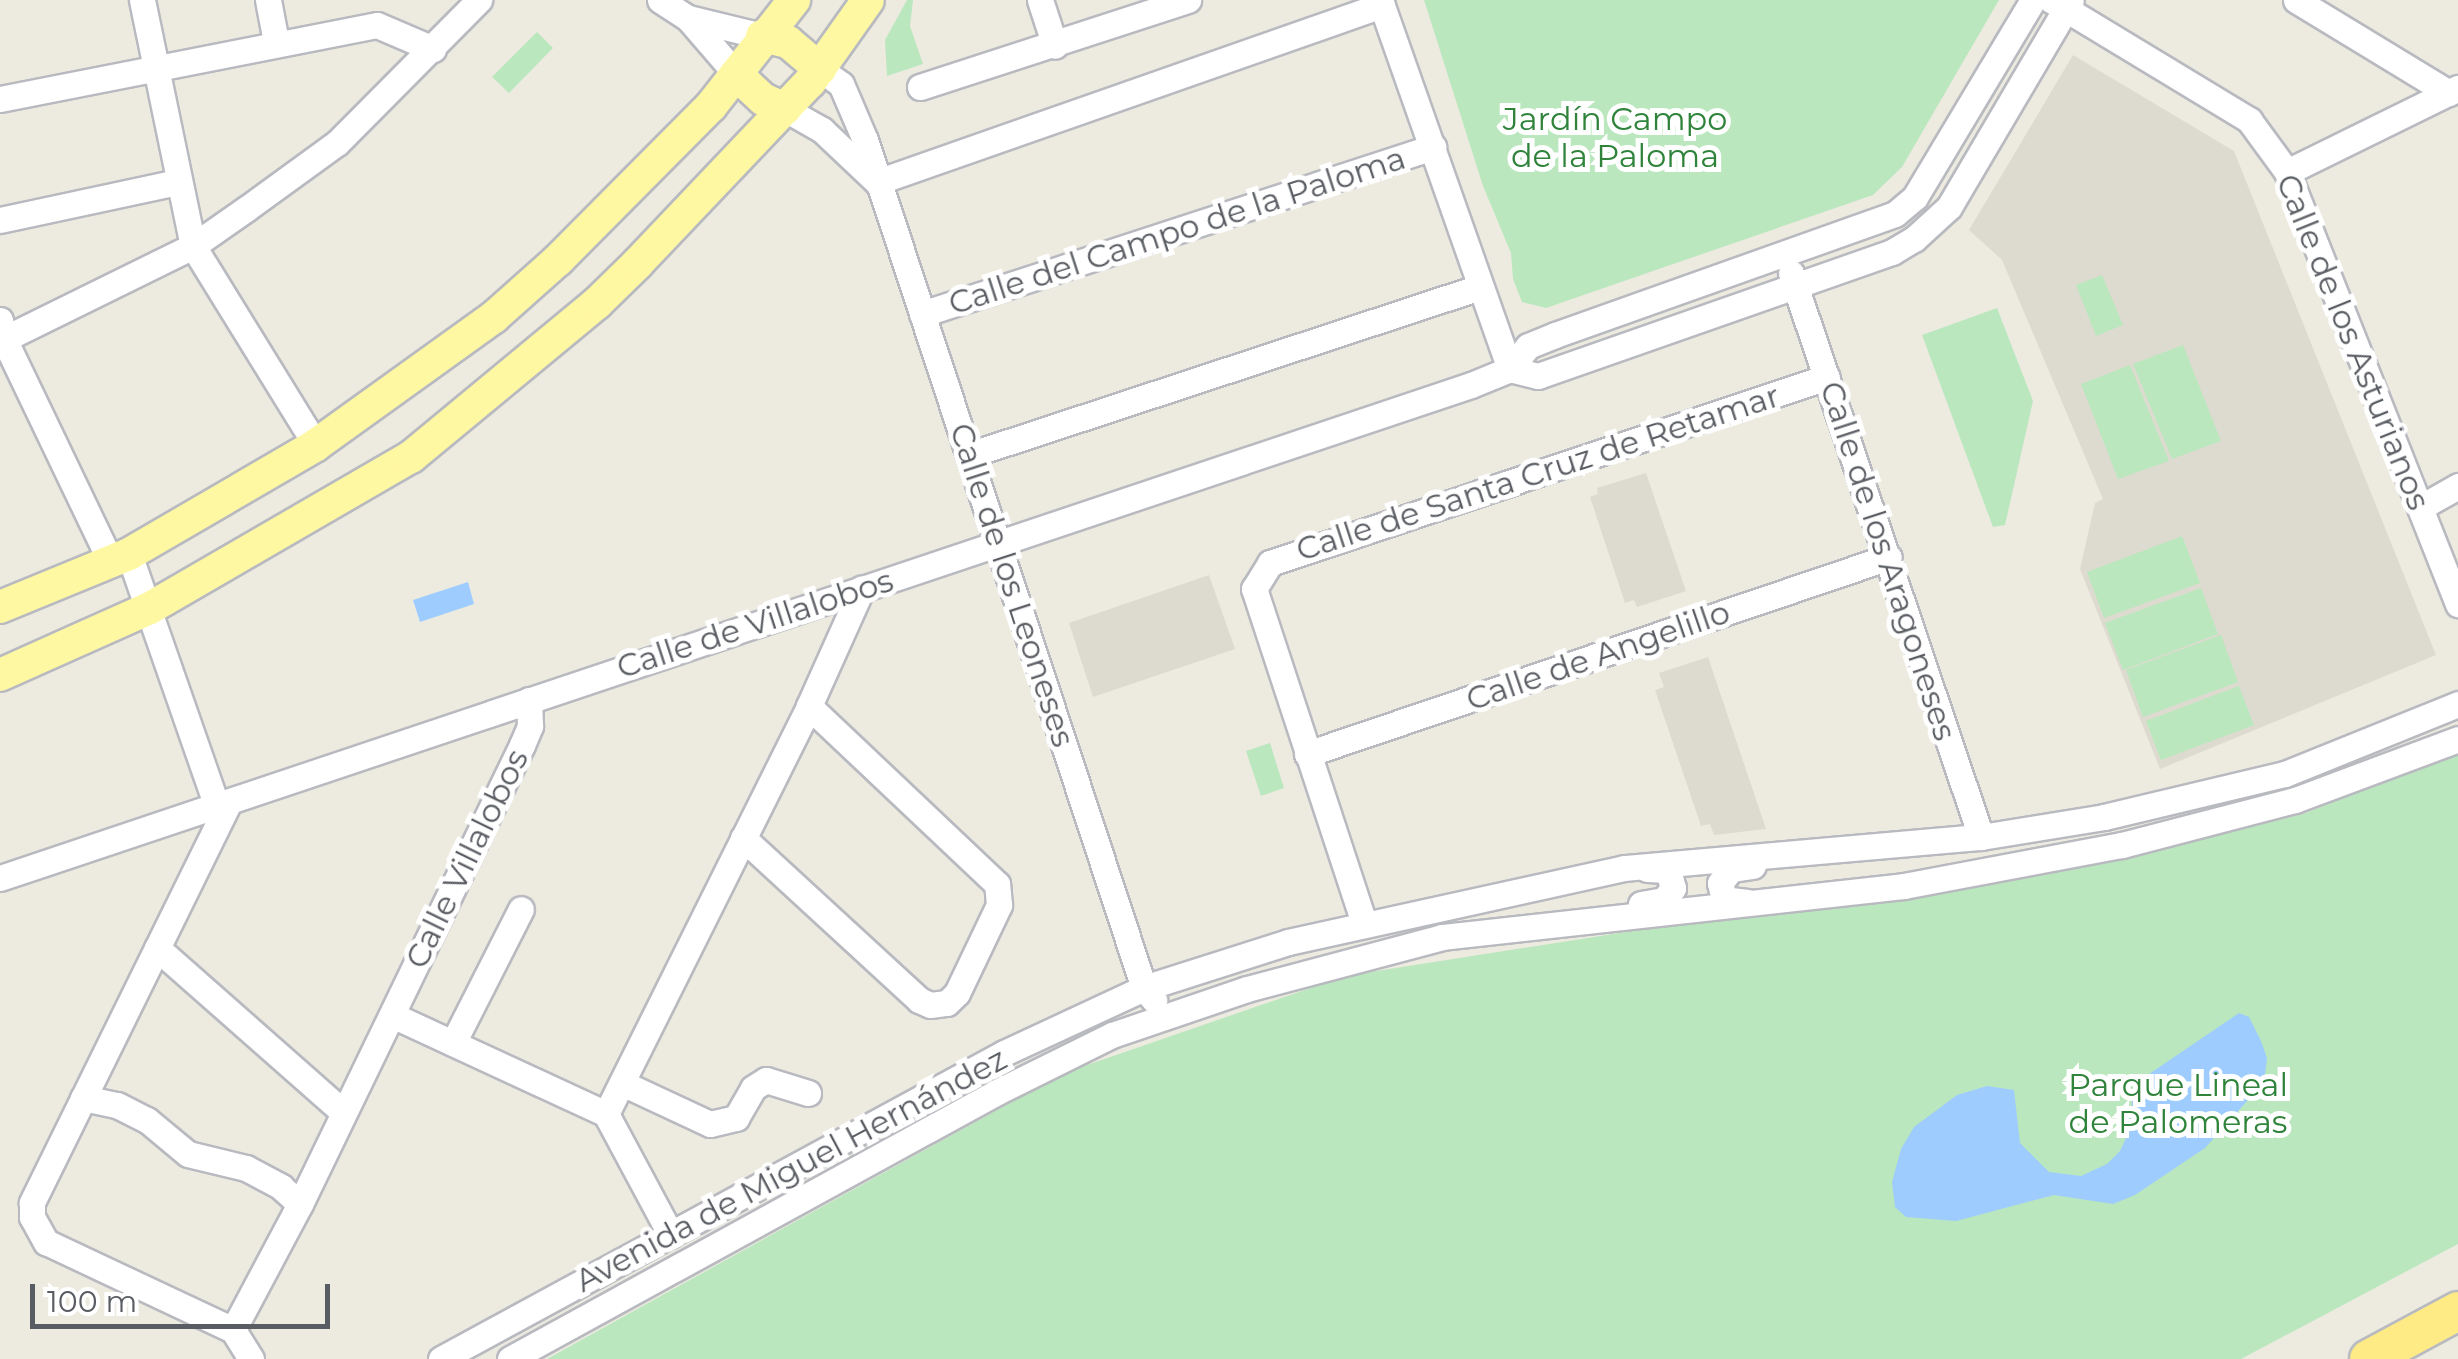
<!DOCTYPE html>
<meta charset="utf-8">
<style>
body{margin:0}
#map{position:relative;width:2458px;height:1359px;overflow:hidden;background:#edebe0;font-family:Montserrat,sans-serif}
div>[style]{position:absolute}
.education>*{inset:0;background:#dddbcf}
.green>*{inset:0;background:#bae7be}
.water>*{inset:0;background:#9eccff}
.roads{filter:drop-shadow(2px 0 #b8bac0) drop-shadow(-2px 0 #b8bac0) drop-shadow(0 2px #b8bac0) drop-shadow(0 -2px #b8bac0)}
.minor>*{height:25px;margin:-12.5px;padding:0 12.5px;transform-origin:12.5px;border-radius:12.5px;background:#fff}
.major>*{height:32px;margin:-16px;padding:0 16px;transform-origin:16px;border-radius:16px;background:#fff8a3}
.highway>*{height:38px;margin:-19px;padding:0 19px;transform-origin:19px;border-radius:19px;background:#ffeb85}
span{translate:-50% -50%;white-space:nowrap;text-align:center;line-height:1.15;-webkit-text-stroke:10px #fff;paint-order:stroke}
.park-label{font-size:32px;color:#2f833b}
.street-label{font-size:32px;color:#595c62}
.scale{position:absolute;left:30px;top:1284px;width:300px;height:45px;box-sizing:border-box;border:5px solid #595c62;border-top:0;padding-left:12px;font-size:30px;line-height:35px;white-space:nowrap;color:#595c62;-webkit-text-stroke:8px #fff;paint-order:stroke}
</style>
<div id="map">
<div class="education">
<div style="clip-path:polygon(2073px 55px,2234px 151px,2436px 655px,2160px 769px,2080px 569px,2095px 503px,2103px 499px,2002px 260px,1969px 230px)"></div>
<div style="clip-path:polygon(1646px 473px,1686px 591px,1637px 607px,1634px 600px,1625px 603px,1590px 497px,1598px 494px,1597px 488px)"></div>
<div style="clip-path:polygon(1209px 575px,1235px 649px,1093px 697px,1069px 623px)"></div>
<div style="clip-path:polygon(1708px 657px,1766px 829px,1714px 835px,1710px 824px,1701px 826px,1655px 690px,1664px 687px,1659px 673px)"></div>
</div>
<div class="green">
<div style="clip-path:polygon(907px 0,913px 0,910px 26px,923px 64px,887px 76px,885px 40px)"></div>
<div style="clip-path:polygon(1424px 0,1999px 0,1902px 167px,1873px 195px,1546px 308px,1522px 302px,1513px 279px,1511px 253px,1483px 186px)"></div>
<div style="clip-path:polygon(537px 32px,553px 48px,509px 93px,492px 77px)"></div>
<div style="clip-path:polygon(2102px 275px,2123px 325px,2096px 336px,2076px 285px)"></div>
<div style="clip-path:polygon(1997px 308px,2033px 401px,2005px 525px,1993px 527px,1922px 335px)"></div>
<div style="clip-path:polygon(2183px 345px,2221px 441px,2172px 459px,2133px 364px)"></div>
<div style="clip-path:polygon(2130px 365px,2169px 461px,2118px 479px,2081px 384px)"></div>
<div style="clip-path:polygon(2182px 536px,2200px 583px,2104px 618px,2087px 572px)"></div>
<div style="clip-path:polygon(2201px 588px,2218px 634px,2123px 670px,2105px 623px)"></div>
<div style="clip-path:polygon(2221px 635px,2238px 682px,2143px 717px,2126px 670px)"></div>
<div style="clip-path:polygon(2239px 686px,2254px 725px,2161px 760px,2146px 721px)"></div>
<div style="clip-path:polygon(1270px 743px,1284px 788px,1261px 796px,1246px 751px)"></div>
<div style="clip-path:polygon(2458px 753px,2458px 1244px,2241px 1359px,547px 1359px,1064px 1073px,1345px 976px,1702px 920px,2042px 875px,2303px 814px)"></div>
</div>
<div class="water">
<div style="clip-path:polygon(468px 582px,474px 604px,420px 622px,413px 600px)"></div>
<div style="clip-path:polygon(2239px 1013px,2249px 1017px,2261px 1041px,2267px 1058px,2264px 1082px,2205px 1148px,2135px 1195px,2113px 1204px,2054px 1195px,1956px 1221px,1906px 1217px,1895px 1207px,1892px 1182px,1901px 1149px,1914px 1127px,1957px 1095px,1987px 1086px,2014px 1090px,2020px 1143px,2049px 1172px,2081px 1176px,2107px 1164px,2120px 1151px,2130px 1130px,2133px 1085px)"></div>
</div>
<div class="roads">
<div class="minor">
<div style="left:142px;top:0;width:251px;rotate:78.3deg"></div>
<div style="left:193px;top:246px;width:234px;rotate:58.3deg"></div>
<div style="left:268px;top:0;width:43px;rotate:79.2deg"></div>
<div style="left:660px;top:0;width:33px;rotate:33deg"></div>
<div style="left:688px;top:18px;width:76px;rotate:13.7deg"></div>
<div style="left:1040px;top:0;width:48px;rotate:71.9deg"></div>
<div style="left:1380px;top:0;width:391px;rotate:70.6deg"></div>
<div style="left:2051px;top:0;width:232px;rotate:31.2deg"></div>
<div style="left:2249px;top:120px;width:64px;rotate:53.8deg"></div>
<div style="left:2287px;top:172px;width:465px;rotate:68.4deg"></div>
<div style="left:2296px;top:0;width:179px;rotate:31.3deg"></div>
<div style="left:688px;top:18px;width:74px;rotate:49.4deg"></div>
<div style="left:820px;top:69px;width:26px;rotate:36deg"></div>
<div style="left:841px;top:84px;width:61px;rotate:66.8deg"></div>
<div style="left:865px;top:140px;width:893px;rotate:71.79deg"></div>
<div style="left:1144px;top:988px;width:16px;rotate:50deg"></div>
<div style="left:920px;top:87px;width:282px;rotate:-18deg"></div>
<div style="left:0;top:99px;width:384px;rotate:-11.1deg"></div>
<div style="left:377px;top:25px;width:61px;rotate:23.2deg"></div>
<div style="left:785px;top:109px;width:43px;rotate:29.6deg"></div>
<div style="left:822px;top:130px;width:73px;rotate:43.3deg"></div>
<div style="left:2287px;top:172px;width:191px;rotate:-26.2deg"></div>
<div style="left:877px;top:182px;width:535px;rotate:-19.32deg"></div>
<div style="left:0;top:220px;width:182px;rotate:-12.1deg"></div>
<div style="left:1791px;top:273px;width:595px;rotate:71.38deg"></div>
<div style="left:922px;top:314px;width:538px;rotate:-18.1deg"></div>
<div style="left:0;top:320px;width:19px;rotate:78deg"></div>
<div style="left:4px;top:339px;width:247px;rotate:64.4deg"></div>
<div style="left:0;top:341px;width:215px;rotate:-26.2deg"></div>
<div style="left:193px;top:246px;width:65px;rotate:-34.9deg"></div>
<div style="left:246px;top:209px;width:112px;rotate:-36deg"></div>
<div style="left:337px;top:143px;width:202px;rotate:-45.2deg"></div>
<div style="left:1510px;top:369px;width:29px;rotate:14deg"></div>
<div style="left:1538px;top:376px;width:375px;rotate:-19.3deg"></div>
<div style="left:1892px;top:252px;width:26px;rotate:-31deg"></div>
<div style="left:1914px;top:239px;width:47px;rotate:-42.4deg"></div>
<div style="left:1949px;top:207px;width:240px;rotate:-59.5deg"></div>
<div style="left:969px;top:455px;width:538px;rotate:-18.2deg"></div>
<div style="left:2421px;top:507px;width:43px;rotate:-29.6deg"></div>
<div style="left:129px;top:554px;width:267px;rotate:70.8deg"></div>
<div style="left:1307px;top:754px;width:614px;rotate:-18.7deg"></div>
<div style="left:229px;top:802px;width:447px;rotate:116.2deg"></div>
<div style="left:32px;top:1203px;width:14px;rotate:90deg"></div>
<div style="left:32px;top:1217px;width:29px;rotate:61deg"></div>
<div style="left:46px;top:1242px;width:207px;rotate:25.2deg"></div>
<div style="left:233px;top:1330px;width:143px;rotate:-62deg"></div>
<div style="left:300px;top:1204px;width:510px;rotate:-64.19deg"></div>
<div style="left:522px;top:745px;width:21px;rotate:-67deg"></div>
<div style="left:530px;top:726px;width:26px;rotate:-92deg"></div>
<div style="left:743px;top:838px;width:239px;rotate:42.6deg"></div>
<div style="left:919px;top:1000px;width:12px;rotate:24deg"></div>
<div style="left:930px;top:1005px;width:17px;rotate:-7deg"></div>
<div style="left:947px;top:1003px;width:14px;rotate:-45deg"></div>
<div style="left:957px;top:993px;width:98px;rotate:-64.5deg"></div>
<div style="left:999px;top:905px;width:21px;rotate:-95deg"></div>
<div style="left:997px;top:884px;width:259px;rotate:-136.6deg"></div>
<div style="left:0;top:878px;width:1551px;rotate:-18.53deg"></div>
<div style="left:1471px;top:385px;width:42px;rotate:-22.3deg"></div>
<div style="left:1510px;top:369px;width:29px;rotate:-52deg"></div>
<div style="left:1528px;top:346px;width:29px;rotate:-22deg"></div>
<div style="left:1555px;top:335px;width:361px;rotate:-19.6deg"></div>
<div style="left:1895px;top:214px;width:26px;rotate:-40deg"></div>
<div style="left:1915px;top:197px;width:230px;rotate:-59.1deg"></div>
<div style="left:1747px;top:902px;width:23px;rotate:-173deg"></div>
<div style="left:1724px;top:899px;width:16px;rotate:-104deg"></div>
<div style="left:1720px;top:883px;width:18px;rotate:-52deg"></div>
<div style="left:1731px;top:869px;width:22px;rotate:-8deg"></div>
<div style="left:1641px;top:904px;width:23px;rotate:-10deg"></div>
<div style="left:1664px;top:900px;width:15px;rotate:-53deg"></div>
<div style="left:1673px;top:888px;width:19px;rotate:-106deg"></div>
<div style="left:1668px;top:870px;width:21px;rotate:-177deg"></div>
<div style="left:1364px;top:923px;width:352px;rotate:-108.2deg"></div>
<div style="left:1254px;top:589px;width:31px;rotate:-58deg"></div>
<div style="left:1270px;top:563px;width:587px;rotate:-18.47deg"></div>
<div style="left:157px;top:948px;width:247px;rotate:41.4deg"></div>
<div style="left:392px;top:1015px;width:236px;rotate:24.8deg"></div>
<div style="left:606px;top:1114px;width:456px;rotate:-63.5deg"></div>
<div style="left:809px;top:706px;width:129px;rotate:-65.8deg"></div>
<div style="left:453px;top:1043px;width:150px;rotate:-63.1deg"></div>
<div style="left:622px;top:1083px;width:97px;rotate:25deg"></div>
<div style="left:710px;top:1124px;width:27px;rotate:-13deg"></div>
<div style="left:736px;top:1118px;width:34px;rotate:-60deg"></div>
<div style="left:753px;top:1088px;width:15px;rotate:-32deg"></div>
<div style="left:766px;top:1080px;width:44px;rotate:17.2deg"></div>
<div style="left:83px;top:1098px;width:35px;rotate:12deg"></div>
<div style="left:117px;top:1105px;width:34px;rotate:27deg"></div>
<div style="left:147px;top:1120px;width:53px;rotate:39.7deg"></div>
<div style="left:188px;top:1154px;width:60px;rotate:13.6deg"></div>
<div style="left:246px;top:1168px;width:40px;rotate:28deg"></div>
<div style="left:281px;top:1187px;width:25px;rotate:42deg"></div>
<div style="left:606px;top:1114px;width:137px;rotate:61.8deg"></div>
<div style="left:233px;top:1330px;width:34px;rotate:58deg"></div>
<div style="left:441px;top:1359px;width:641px;rotate:-28.52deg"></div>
<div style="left:1004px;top:1053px;width:154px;rotate:-24.9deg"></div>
<div style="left:1144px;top:988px;width:151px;rotate:-17.7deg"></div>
<div style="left:1288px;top:942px;width:344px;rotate:-12.4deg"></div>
<div style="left:1624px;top:868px;width:358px;rotate:-5deg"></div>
<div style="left:1981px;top:837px;width:125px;rotate:-9.2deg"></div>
<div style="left:2104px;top:817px;width:186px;rotate:-13.4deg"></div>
<div style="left:2285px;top:774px;width:187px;rotate:-22deg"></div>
<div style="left:510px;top:1359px;width:555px;rotate:-28.73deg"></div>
<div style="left:997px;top:1092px;width:128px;rotate:-26.4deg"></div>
<div style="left:1112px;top:1035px;width:143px;rotate:-18.8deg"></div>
<div style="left:1247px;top:989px;width:202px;rotate:-14.9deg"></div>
<div style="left:1442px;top:937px;width:465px;rotate:-6.3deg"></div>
<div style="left:1904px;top:886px;width:222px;rotate:-10.7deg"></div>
<div style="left:2122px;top:845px;width:179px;rotate:-14.6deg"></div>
<div style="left:2295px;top:800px;width:174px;rotate:-20.5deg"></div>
</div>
<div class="major">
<div style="left:762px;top:36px;width:27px;rotate:13deg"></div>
<div style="left:788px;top:42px;width:42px;rotate:40.2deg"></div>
<div style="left:736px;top:74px;width:37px;rotate:43deg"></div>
<div style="left:763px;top:99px;width:24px;rotate:24deg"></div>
<div style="left:0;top:607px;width:139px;rotate:-22.3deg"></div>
<div style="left:129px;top:554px;width:216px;rotate:-30.2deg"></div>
<div style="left:316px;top:445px;width:219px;rotate:-35.7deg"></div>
<div style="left:494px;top:317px;width:86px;rotate:-41.7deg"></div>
<div style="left:558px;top:260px;width:217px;rotate:-45.2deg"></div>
<div style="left:711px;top:106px;width:135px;rotate:-51.9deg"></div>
<div style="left:0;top:675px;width:164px;rotate:-24.1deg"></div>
<div style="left:150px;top:608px;width:302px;rotate:-30.1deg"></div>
<div style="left:411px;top:457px;width:241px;rotate:-39.6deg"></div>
<div style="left:597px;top:303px;width:56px;rotate:-44.3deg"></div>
<div style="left:637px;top:264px;width:251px;rotate:-46.5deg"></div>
<div style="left:810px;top:82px;width:100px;rotate:-54.7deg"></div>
</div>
<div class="highway">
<div style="left:2369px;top:1359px;width:101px;rotate:-28.3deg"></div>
</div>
</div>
<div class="park-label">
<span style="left:1615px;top:138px">Jardín Campo<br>de la Paloma</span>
<span style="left:2178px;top:1104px">Parque Lineal<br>de Palomeras</span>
</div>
<div class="street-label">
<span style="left:1177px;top:231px;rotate:-18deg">Calle del Campo de la Paloma</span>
<span style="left:2353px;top:342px;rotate:68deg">Calle de los Asturianos</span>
<span style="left:1538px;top:473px;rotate:-18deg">Calle de Santa Cruz de Retamar</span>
<span style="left:1888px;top:561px;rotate:72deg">Calle de los Aragoneses</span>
<span style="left:1012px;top:585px;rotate:72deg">Calle de los Leoneses</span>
<span style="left:755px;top:624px;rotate:-18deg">Calle de Villalobos</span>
<span style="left:1598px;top:656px;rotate:-19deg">Calle de Angelillo</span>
<span style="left:467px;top:859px;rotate:-64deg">Calle Villalobos</span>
<span style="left:791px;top:1170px;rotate:-28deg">Avenida de Miguel Hernández</span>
</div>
<div class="scale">100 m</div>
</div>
